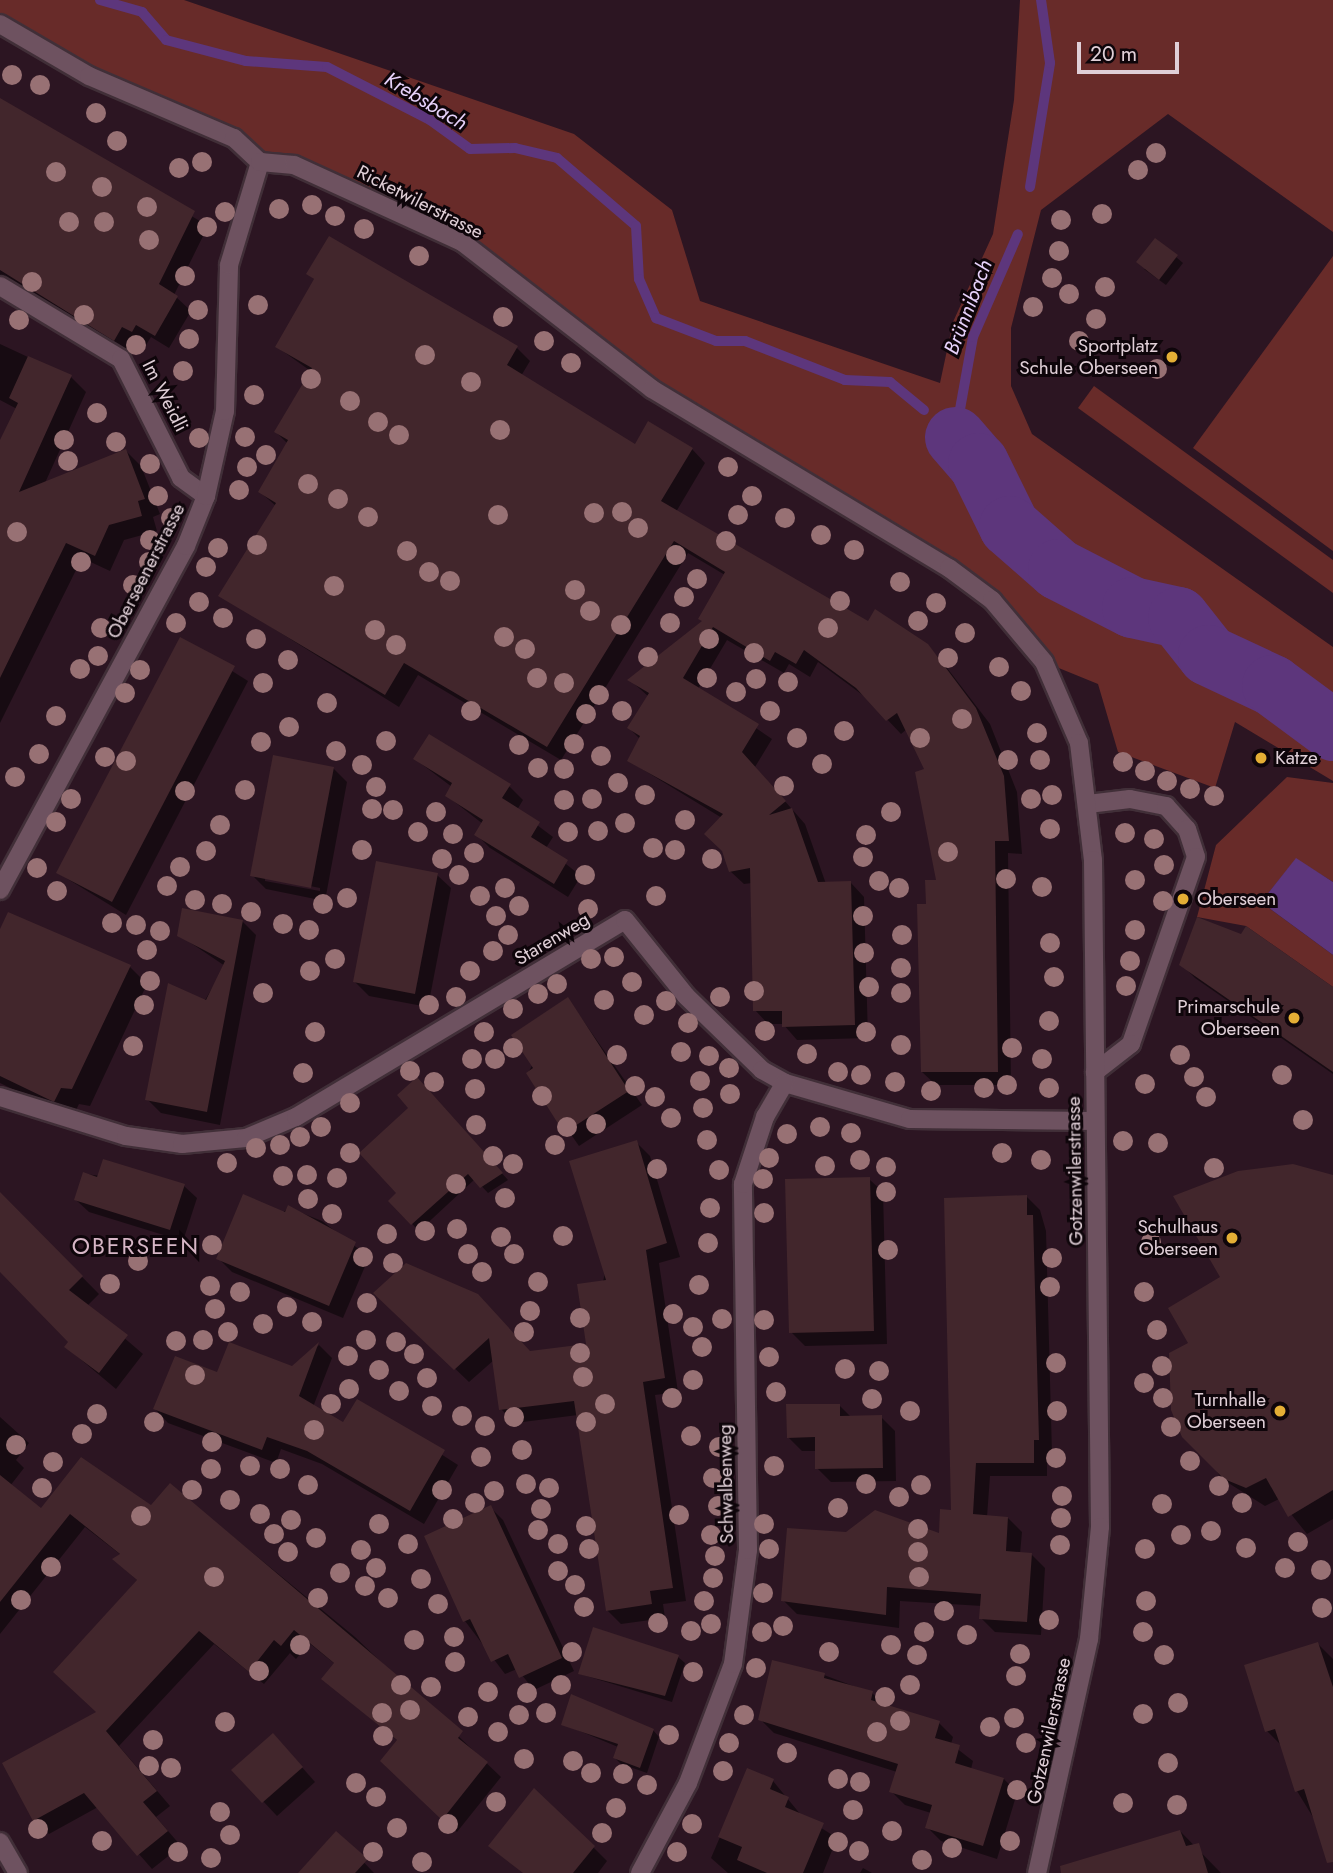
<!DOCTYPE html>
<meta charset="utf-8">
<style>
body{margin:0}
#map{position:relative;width:1333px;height:1873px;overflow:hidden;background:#2c1522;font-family:Jost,sans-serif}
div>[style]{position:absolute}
.green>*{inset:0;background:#682b29}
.water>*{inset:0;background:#5d367c}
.shadow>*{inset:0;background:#0007}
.stream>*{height:10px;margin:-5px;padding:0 5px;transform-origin:5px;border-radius:5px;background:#5d367c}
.river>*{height:61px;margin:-30.5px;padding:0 30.5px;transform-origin:30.5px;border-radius:30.5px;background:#5d367c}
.building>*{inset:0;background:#42262c}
.roads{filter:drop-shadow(2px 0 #412f38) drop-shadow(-2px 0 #412f38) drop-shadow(0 2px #412f38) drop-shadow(0 -2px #412f38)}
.service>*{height:18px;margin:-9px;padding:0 9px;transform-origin:9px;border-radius:9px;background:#6e5260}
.minor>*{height:18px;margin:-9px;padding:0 9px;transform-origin:9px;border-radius:9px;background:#6e5260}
.tertiary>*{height:18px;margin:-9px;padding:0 9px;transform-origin:9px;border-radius:9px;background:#6e5260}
.trees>*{width:20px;height:20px;margin:-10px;border-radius:50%;background:#987174}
.dots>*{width:19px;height:19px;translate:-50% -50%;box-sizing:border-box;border:4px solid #0e050a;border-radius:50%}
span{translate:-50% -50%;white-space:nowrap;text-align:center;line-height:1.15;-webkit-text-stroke:6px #0e050a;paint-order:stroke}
.street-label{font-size:19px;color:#e0cfd7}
.poi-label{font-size:19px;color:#e0cfd7}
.right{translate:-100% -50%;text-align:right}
.left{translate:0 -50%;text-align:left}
.water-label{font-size:21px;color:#e7d2fb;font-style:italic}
.quarter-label{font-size:23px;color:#d6b6c6;letter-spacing:2px}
.scale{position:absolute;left:1077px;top:42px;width:102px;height:32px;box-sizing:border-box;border:4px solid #e0cfd7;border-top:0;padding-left:9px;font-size:21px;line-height:24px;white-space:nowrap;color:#e0cfd7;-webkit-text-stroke:5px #0e050a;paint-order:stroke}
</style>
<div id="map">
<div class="green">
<div style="clip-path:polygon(0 0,184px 0,574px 134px,672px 210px,700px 301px,940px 383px,953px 322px,993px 234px,1014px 100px,1020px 0,1333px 0,1333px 232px,1168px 114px,1041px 210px,1011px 328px,1011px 386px,1032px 434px,1333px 647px,1333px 781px,1235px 722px,1215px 788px,1118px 752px,1098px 684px,1044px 662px,992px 600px,756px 455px,462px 242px,370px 198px,260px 162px,234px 138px,0 24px)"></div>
<div style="clip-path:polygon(1333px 256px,1333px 551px,1193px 448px)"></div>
<div style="clip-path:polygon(1094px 386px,1333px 560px,1333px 593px,1078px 408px)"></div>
<div style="clip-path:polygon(1287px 777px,1333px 783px,1333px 882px,1296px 859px,1261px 902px,1333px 955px,1333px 987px,1246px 926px,1197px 917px,1216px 845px)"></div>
</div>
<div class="water">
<div style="clip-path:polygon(1296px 858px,1333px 882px,1333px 955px,1261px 902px)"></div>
</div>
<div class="shadow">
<div style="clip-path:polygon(0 100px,208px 226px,174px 295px,191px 311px,169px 348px,151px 337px,146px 345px,137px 339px,128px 354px,0 277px)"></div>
<div style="clip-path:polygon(1176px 257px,1183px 263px,1166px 285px,1144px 269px)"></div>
<div style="clip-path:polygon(308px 274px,517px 348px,530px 361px,521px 376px,635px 446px,692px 449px,705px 463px,676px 512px,868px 624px,927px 646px,941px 660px,990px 724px,1017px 792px,1022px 854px,1008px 853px,1011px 1085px,936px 1085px,922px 1072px,928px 905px,938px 882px,926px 770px,907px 729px,901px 734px,868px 699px,818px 662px,810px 677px,789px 664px,784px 673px,727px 640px,698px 689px,772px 739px,755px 767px,805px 824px,826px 884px,851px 883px,864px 897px,868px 1038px,797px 1040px,783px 1024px,768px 1024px,755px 1010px,752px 883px,744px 884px,730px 871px,722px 818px,629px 761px,640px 739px,629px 728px,649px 697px,630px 680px,704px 622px,725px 575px,688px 553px,561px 760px,418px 675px,399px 707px,220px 595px,276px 506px,260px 492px,288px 444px,276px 432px,312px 372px,277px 347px,315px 280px)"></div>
<div style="clip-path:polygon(0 344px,71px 377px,86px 392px,45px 483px,126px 451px,141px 466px,160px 514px,153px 517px,157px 531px,124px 540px,110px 571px,82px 558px,0 723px,0 444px,17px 409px,0 400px)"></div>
<div style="clip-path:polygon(181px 639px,248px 681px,126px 915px,58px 873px)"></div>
<div style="clip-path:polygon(415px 759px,509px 786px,523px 800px,517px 810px,553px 837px,546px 848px,581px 876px,568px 897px,490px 848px,476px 834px,483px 824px,447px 796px,452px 787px)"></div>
<div style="clip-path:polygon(evenodd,333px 768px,347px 782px,325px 901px,266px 889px,252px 875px,333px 768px,265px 877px,320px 888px,320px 891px,265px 881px,265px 877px)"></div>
<div style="clip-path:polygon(437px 875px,451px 888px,428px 1007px,369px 996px,355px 982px)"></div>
<div style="clip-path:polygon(242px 921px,256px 935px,220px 1125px,161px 1113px,147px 1099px,225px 966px,179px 935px)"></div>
<div style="clip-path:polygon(0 933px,130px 967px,147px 984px,90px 1106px,79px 1104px,72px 1118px,0 1083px)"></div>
<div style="clip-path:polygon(1181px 964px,1333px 989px,1333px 1074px,1195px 978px)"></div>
<div style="clip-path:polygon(568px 999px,642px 1105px,579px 1146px,528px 1073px)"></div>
<div style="clip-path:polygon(423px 1086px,508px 1180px,488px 1193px,475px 1179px,419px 1231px,390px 1201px,398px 1194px,410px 1108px)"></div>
<div style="clip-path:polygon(636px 1142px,650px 1156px,680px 1257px,659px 1263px,678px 1392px,655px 1395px,686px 1601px,663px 1604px,665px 1618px,621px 1624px,607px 1610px,578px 1415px,515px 1423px,501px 1409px,494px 1360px,469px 1382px,376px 1293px,530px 1352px,588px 1345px)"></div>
<div style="clip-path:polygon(85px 1174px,184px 1186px,197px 1198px,183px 1241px,89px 1212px,76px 1200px)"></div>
<div style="clip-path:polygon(1333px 1177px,1333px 1519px,1307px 1534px,1279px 1499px,1265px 1506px,1222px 1479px,1173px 1409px,1191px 1344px,1222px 1277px)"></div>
<div style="clip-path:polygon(869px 1179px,883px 1192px,887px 1344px,805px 1346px,791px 1332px)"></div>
<div style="clip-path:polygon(0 1194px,99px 1294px,87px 1306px,143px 1354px,116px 1389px,66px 1347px,70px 1341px,0 1270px)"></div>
<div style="clip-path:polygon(1026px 1196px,1040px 1210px,1046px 1231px,1052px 1454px,1047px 1454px,1047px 1476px,990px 1476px,987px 1517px,1008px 1518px,1022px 1532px,1020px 1554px,1031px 1554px,1045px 1568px,1041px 1635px,995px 1632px,981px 1618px,982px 1606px,900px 1601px,899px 1628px,797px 1614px,783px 1600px,846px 1534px,940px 1535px,953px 1512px)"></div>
<div style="clip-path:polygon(289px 1208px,322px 1221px,369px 1257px,343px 1318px,232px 1272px,218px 1258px)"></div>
<div style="clip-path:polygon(319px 1345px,332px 1358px,313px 1407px,344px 1425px,358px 1401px,458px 1465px,424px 1524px,322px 1464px,281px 1449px,276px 1463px,168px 1423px,155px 1409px,218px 1374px,293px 1368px)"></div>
<div style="clip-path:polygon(839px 1405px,851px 1417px,881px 1417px,895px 1431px,896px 1481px,831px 1482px,817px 1468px,817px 1451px,802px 1451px,788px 1437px)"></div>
<div style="clip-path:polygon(0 1417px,29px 1443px,16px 1460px,24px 1468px,10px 1486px,41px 1510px,152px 1508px,170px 1485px,355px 1637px,501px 1777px,457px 1832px,383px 1760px,398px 1741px,323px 1679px,335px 1664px,309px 1643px,296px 1659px,290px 1653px,264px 1684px,214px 1644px,119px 1746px,170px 1806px,156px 1817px,181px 1846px,152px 1869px,98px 1807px,49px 1834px,35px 1820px,98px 1712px,138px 1581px,115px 1560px,121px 1555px,85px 1527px,0 1634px)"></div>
<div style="clip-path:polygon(490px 1507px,503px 1520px,574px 1671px,534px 1690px,517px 1669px,505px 1674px,465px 1621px)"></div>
<div style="clip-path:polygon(1318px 1644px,1333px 1659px,1333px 1850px,1297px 1791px,1283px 1747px,1267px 1731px)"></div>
<div style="clip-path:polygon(678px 1657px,685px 1663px,672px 1702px,580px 1674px)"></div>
<div style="clip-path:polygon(824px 1675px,872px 1693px,886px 1706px,939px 1723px,953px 1737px,951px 1744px,973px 1761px,971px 1769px,1004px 1779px,1017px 1793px,997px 1859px,941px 1841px,927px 1827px,931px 1813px,905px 1805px,891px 1791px,897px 1772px,774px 1733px,760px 1719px)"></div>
<div style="clip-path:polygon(563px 1724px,653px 1730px,659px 1737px,647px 1773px,621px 1764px,615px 1758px,618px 1747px)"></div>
<div style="clip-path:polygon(286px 1749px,315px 1782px,277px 1816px,234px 1770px)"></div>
<div style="clip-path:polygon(747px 1774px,773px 1781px,801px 1815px,837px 1838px,823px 1873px,728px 1873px,711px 1858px)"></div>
<div style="clip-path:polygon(1180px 1831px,1221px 1873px,1110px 1873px)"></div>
<div style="clip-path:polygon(336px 1833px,374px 1873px,300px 1873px)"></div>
<div style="clip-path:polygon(593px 1847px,607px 1861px,598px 1873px,535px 1873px)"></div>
<div style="clip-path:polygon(863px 1868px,872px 1873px,860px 1873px)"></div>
</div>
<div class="stream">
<div style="left:100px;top:0;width:44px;rotate:15.9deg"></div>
<div style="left:142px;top:12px;width:37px;rotate:49deg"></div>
<div style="left:166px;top:40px;width:83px;rotate:14.7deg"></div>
<div style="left:246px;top:61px;width:81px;rotate:4.2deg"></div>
<div style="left:327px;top:67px;width:116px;rotate:27.2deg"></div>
<div style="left:430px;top:120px;width:49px;rotate:35.9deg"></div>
<div style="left:470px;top:149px;width:45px;rotate:-1.3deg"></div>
<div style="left:515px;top:148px;width:43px;rotate:13.4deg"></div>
<div style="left:557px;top:158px;width:104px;rotate:40.7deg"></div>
<div style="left:636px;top:226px;width:53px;rotate:86.8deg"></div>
<div style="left:639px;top:279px;width:43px;rotate:66.4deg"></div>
<div style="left:656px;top:318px;width:64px;rotate:21deg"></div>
<div style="left:716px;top:341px;width:29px"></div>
<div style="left:745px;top:341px;width:107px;rotate:21.3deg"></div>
<div style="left:845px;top:380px;width:45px;rotate:2.5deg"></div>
<div style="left:890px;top:382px;width:44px;rotate:39.5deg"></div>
<div style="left:1030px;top:187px;width:126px;rotate:-80.8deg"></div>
<div style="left:1050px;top:63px;width:64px;rotate:-98.1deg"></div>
<div style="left:955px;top:437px;width:102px;rotate:-79.8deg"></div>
<div style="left:973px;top:337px;width:112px;rotate:-66.4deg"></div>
</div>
<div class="river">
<div style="left:955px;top:437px;width:35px;rotate:49deg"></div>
<div style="left:978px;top:463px;width:70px;rotate:63.8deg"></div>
<div style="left:1009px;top:526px;width:65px;rotate:41.3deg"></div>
<div style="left:1058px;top:569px;width:83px;rotate:27.2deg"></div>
<div style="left:1132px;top:607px;width:47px;rotate:12.3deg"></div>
<div style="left:1178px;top:617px;width:48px;rotate:51.7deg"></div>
<div style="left:1208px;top:655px;width:71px;rotate:25.1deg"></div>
<div style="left:1272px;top:685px;width:76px;rotate:36.4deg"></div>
</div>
<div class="building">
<div style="clip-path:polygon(0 98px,195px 211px,159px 284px,178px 296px,155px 336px,136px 325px,132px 332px,122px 327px,114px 341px,0 270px)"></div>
<div style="clip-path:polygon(329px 236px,518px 346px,507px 365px,635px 444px,648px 421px,693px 448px,661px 501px,868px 621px,875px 609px,928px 644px,976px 708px,1004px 776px,1009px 841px,995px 841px,998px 1072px,921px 1072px,917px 904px,926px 904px,925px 880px,936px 880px,915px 772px,924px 769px,897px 713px,886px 721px,856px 688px,804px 650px,796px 664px,775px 652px,770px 661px,713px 627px,683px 678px,759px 724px,742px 752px,786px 801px,769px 815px,792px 808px,818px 882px,851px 881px,855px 1025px,782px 1027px,782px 1011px,753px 1011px,750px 868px,729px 872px,722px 851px,704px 834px,723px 814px,627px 761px,640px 736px,627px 728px,649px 693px,627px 680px,702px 621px,698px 619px,725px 572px,674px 541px,547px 747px,404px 663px,385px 695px,218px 596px,276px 503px,258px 492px,288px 440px,274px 432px,312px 368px,275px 347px,314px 279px,306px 274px)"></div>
<div style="clip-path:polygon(1155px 238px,1178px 255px,1159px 280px,1136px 262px)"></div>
<div style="clip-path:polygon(28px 356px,72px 375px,19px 492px,126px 449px,145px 499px,138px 501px,142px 516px,109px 525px,95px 556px,66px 543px,0 678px,0 440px,18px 403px,9px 398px)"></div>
<div style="clip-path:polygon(180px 637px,235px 666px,112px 902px,56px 873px)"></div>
<div style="clip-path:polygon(429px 734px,511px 784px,502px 798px,540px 822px,531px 837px,568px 860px,554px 884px,474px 835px,483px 820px,445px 796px,452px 783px,413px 759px)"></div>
<div style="clip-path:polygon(273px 755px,334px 767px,311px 888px,250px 876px)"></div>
<div style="clip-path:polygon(376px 861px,438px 873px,415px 994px,353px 982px)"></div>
<div style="clip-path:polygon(182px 908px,243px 920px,207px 1112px,145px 1100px,168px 983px,206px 1000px,225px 961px,177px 936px)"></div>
<div style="clip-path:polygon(8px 912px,131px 965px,72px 1089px,61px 1088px,54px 1102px,0 1076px,0 929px)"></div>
<div style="clip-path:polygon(1197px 917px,1241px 934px,1246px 926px,1333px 987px,1333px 1072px,1179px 965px)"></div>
<div style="clip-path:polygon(568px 997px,629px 1091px,564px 1133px,526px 1073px,533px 1068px,511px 1035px)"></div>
<div style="clip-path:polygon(417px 1077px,503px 1173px,480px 1188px,468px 1174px,411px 1225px,388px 1201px,396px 1193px,359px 1153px,408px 1108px,397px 1095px)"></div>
<div style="clip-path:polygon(637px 1140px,667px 1243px,646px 1250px,665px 1378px,643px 1382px,673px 1588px,650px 1591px,652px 1604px,606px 1611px,574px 1401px,499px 1410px,489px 1338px,454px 1370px,373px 1293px,406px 1263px,478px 1294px,530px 1351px,586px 1344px,577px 1284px,606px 1280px,569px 1161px)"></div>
<div style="clip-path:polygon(103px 1159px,185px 1184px,170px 1230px,74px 1200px,83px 1172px,97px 1177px)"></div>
<div style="clip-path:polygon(1293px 1164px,1333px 1175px,1333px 1490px,1288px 1517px,1266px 1478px,1246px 1488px,1224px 1479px,1182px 1437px,1171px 1410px,1169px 1353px,1188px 1343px,1168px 1308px,1220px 1277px,1173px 1196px,1238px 1171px)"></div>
<div style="clip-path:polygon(870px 1177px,874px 1331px,789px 1333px,785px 1179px)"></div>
<div style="clip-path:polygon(0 1192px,83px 1276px,69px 1290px,128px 1335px,99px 1373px,64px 1347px,68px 1342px,0 1272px)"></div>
<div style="clip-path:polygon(243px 1194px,285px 1212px,288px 1205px,356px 1242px,329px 1306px,216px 1259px)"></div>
<div style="clip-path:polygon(1027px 1195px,1027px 1215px,1033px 1215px,1039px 1440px,1034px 1440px,1034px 1463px,976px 1463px,973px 1514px,1008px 1517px,1006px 1551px,1032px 1553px,1027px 1622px,979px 1619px,981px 1594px,887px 1587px,886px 1615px,781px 1601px,787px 1528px,846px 1532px,875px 1510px,939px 1533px,940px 1509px,951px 1510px,944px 1198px)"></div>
<div style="clip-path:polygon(229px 1342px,292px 1366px,319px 1342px,299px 1396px,343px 1422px,357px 1399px,445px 1450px,410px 1511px,307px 1451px,267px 1437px,262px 1450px,153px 1409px,175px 1356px,217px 1372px)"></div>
<div style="clip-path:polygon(786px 1404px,840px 1404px,840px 1416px,882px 1415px,883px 1468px,815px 1469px,815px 1437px,787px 1438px)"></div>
<div style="clip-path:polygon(81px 1457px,151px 1505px,170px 1483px,463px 1731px,458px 1738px,488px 1762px,442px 1820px,380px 1761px,397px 1740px,321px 1679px,334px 1663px,294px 1630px,281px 1646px,274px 1640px,249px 1672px,199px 1631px,106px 1731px,157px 1791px,143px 1802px,168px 1831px,137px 1856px,84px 1793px,33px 1821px,2px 1763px,96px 1712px,53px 1672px,137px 1580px,112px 1559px,120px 1554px,70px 1514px,0 1602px,0 1475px,41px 1508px)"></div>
<div style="clip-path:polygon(491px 1505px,562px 1658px,519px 1678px,508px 1654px,491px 1662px,470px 1619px,463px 1622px,424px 1536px)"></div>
<div style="clip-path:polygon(593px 1627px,679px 1655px,665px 1696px,578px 1674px)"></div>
<div style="clip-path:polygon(1318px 1642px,1333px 1687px,1333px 1862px,1327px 1863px,1304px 1789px,1295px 1792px,1275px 1729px,1265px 1732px,1244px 1665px)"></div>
<div style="clip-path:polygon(772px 1660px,825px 1673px,824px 1678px,873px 1691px,871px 1700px,940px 1721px,935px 1738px,960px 1745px,955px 1763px,1004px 1778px,983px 1846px,925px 1828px,932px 1805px,889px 1792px,898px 1764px,758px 1720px)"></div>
<div style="clip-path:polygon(571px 1694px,654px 1729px,640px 1768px,613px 1758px,618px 1744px,561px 1725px)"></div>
<div style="clip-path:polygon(273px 1733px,303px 1767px,262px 1803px,231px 1770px)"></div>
<div style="clip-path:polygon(747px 1768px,774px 1779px,770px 1789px,789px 1797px,785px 1807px,824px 1823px,803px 1873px,767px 1873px,737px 1860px,742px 1847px,718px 1837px)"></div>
<div style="clip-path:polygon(534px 1788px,595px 1846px,573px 1873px,523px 1873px,488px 1846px)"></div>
<div style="clip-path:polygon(1180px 1830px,1186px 1846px,1199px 1843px,1208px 1873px,1061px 1873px,1060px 1866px)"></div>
<div style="clip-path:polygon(336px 1831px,368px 1859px,355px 1873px,298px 1873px)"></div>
</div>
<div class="roads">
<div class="service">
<div style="left:1088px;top:804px;width:42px;rotate:-6.8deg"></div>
<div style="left:1130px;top:799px;width:37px;rotate:11deg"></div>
<div style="left:1166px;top:806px;width:31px;rotate:48deg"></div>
<div style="left:1187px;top:829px;width:29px;rotate:72deg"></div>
<div style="left:1196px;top:857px;width:198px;rotate:109.2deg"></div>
<div style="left:1131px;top:1044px;width:46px;rotate:142.1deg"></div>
</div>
<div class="minor">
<div style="left:0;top:286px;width:141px;rotate:31.1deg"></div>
<div style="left:121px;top:359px;width:133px;rotate:63.2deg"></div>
<div style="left:181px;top:478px;width:31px;rotate:36deg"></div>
<div style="left:0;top:890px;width:391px;rotate:-61.6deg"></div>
<div style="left:186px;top:546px;width:54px;rotate:-68.2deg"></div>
<div style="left:206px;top:496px;width:87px;rotate:-77.4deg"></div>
<div style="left:225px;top:411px;width:146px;rotate:-88.4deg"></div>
<div style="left:229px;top:265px;width:108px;rotate:-73.2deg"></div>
<div style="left:0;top:1097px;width:132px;rotate:17.2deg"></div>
<div style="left:126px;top:1136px;width:57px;rotate:8.1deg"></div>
<div style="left:182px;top:1144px;width:64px;rotate:-5.4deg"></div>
<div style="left:246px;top:1138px;width:54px;rotate:-22.8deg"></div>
<div style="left:296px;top:1117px;width:383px;rotate:-30.9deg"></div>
<div style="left:625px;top:920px;width:97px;rotate:51.2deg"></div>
<div style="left:686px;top:996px;width:106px;rotate:44.2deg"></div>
<div style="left:762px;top:1070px;width:26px;rotate:29deg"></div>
<div style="left:785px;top:1083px;width:130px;rotate:16.1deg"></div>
<div style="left:910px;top:1119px;width:184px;rotate:0.6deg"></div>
<div style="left:0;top:1842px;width:36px;rotate:60deg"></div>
<div style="left:640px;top:1873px;width:102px;rotate:-61.9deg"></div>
<div style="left:688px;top:1783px;width:127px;rotate:-69.3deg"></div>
<div style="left:733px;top:1664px;width:115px;rotate:-82.5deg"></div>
<div style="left:748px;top:1550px;width:366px;rotate:-90.8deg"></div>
<div style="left:743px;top:1184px;width:71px;rotate:-71.8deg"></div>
<div style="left:765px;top:1117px;width:39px;rotate:-60deg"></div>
</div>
<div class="tertiary">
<div style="left:0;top:24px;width:103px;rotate:30.3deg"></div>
<div style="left:89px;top:76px;width:158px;rotate:23.2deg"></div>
<div style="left:234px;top:138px;width:35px;rotate:43deg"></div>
<div style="left:260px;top:162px;width:34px;rotate:5deg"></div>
<div style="left:294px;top:165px;width:185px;rotate:24.6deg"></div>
<div style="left:462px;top:242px;width:240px;rotate:37.7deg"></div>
<div style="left:652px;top:389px;width:347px;rotate:31.1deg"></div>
<div style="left:949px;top:568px;width:54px;rotate:36.7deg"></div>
<div style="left:992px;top:600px;width:81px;rotate:50deg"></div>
<div style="left:1044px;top:662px;width:88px;rotate:66.6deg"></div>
<div style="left:1079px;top:743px;width:118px;rotate:83.2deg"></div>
<div style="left:1093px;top:860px;width:667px;rotate:89.4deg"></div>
<div style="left:1100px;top:1527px;width:113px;rotate:95.6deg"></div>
<div style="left:1089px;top:1639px;width:240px;rotate:102.5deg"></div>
</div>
</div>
<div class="trees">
<div style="left:12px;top:75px"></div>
<div style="left:40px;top:85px"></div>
<div style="left:96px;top:113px"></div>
<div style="left:117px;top:141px"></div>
<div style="left:1156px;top:153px"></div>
<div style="left:202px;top:162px"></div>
<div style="left:179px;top:168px"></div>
<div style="left:1138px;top:170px"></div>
<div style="left:56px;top:172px"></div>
<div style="left:102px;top:187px"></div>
<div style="left:312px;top:205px"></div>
<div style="left:147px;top:207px"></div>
<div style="left:279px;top:209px"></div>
<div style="left:225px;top:212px"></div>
<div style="left:1102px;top:214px"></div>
<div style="left:335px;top:216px"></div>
<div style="left:1061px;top:220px"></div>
<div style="left:69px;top:222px"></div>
<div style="left:104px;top:222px"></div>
<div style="left:207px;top:227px"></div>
<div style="left:364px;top:229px"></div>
<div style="left:149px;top:240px"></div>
<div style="left:1059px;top:251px"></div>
<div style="left:419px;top:256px"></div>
<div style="left:185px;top:276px"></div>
<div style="left:1052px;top:278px"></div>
<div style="left:32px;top:282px"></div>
<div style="left:1105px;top:287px"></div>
<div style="left:1069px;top:294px"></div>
<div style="left:258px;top:305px"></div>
<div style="left:1033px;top:307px"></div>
<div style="left:198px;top:310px"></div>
<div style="left:84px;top:315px"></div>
<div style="left:503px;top:317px"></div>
<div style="left:1096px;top:319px"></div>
<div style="left:19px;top:320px"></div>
<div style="left:189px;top:339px"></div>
<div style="left:544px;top:341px"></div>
<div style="left:1079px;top:341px"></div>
<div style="left:136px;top:345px"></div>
<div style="left:425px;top:355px"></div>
<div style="left:571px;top:363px"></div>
<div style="left:1157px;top:369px"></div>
<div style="left:183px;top:371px"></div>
<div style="left:311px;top:379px"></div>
<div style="left:471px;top:382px"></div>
<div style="left:254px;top:395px"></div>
<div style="left:350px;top:401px"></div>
<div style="left:97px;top:413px"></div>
<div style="left:378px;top:422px"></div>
<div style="left:500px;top:430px"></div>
<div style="left:399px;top:435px"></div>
<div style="left:245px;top:437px"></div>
<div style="left:199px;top:438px"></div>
<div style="left:64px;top:440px"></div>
<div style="left:116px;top:442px"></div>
<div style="left:266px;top:455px"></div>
<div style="left:68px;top:461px"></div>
<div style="left:150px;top:464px"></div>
<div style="left:247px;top:467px"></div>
<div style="left:728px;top:467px"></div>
<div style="left:308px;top:484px"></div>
<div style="left:239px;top:490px"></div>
<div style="left:158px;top:496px"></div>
<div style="left:752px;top:496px"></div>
<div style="left:338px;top:499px"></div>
<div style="left:622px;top:512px"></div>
<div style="left:594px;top:513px"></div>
<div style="left:498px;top:515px"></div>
<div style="left:738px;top:515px"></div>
<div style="left:368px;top:517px"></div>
<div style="left:171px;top:518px"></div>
<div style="left:785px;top:518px"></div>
<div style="left:638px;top:528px"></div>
<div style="left:17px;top:532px"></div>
<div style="left:821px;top:535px"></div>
<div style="left:150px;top:540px"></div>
<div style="left:726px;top:541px"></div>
<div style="left:257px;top:545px"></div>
<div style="left:218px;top:548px"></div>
<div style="left:854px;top:550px"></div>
<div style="left:407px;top:551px"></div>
<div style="left:676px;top:555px"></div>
<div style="left:81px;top:562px"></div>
<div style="left:149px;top:562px"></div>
<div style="left:206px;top:567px"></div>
<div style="left:429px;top:572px"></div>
<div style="left:697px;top:579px"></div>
<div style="left:450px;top:581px"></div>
<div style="left:900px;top:582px"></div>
<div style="left:133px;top:585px"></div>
<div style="left:334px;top:586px"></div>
<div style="left:575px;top:590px"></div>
<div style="left:684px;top:597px"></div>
<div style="left:840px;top:601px"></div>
<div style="left:199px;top:602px"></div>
<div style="left:936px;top:603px"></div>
<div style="left:590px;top:611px"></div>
<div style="left:223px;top:618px"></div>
<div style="left:918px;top:621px"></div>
<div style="left:176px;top:623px"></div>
<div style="left:670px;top:623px"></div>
<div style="left:621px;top:625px"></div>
<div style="left:101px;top:628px"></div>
<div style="left:828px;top:628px"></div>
<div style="left:375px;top:630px"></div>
<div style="left:965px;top:633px"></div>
<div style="left:504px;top:637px"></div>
<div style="left:256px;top:639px"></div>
<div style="left:709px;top:639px"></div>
<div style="left:396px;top:645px"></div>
<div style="left:525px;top:649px"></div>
<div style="left:754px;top:653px"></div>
<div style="left:98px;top:656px"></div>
<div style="left:648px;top:657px"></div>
<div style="left:948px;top:658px"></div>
<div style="left:288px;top:660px"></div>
<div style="left:999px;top:667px"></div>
<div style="left:80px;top:669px"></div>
<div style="left:140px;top:670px"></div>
<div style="left:537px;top:678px"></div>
<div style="left:707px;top:678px"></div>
<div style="left:756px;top:679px"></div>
<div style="left:788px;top:682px"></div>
<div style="left:263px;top:683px"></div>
<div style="left:564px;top:683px"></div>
<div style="left:1021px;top:691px"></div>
<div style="left:736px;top:692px"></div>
<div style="left:125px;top:693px"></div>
<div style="left:599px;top:695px"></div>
<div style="left:327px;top:703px"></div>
<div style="left:471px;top:711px"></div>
<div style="left:622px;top:711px"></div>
<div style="left:770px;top:711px"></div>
<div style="left:586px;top:714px"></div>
<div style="left:56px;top:716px"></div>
<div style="left:962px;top:719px"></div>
<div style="left:289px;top:727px"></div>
<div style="left:844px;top:731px"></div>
<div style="left:1037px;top:733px"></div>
<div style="left:797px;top:738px"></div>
<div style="left:920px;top:738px"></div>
<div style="left:386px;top:741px"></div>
<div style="left:261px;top:742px"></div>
<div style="left:574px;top:744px"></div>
<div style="left:519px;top:745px"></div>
<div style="left:336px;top:751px"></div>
<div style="left:39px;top:754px"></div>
<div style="left:601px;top:756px"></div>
<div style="left:105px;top:757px"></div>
<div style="left:1008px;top:760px"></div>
<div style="left:1040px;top:760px"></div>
<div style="left:126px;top:761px"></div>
<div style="left:1123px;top:762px"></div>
<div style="left:822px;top:764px"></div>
<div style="left:362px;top:765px"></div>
<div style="left:538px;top:768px"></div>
<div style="left:564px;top:769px"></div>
<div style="left:1145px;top:771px"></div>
<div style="left:15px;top:777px"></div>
<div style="left:1167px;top:781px"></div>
<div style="left:618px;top:783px"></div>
<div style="left:784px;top:786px"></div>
<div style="left:376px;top:787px"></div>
<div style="left:1190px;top:789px"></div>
<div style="left:245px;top:790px"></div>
<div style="left:185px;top:791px"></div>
<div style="left:645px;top:795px"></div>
<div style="left:1052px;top:795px"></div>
<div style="left:1214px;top:796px"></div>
<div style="left:71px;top:799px"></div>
<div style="left:592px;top:799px"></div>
<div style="left:1031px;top:799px"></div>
<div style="left:564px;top:800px"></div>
<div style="left:372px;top:809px"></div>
<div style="left:393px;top:810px"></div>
<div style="left:436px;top:812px"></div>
<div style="left:891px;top:812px"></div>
<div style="left:685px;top:820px"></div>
<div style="left:56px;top:822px"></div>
<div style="left:625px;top:823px"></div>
<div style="left:220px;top:825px"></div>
<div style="left:1050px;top:829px"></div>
<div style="left:598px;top:831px"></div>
<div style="left:418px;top:832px"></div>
<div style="left:568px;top:832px"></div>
<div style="left:1125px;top:833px"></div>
<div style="left:453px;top:834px"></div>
<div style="left:866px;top:835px"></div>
<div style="left:1154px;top:839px"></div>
<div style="left:653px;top:848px"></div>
<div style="left:362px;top:850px"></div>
<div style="left:675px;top:850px"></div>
<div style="left:206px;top:851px"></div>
<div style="left:948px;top:852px"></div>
<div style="left:474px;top:853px"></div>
<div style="left:863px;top:857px"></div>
<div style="left:442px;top:859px"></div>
<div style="left:712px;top:859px"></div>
<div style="left:1164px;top:865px"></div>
<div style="left:180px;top:867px"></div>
<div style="left:37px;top:868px"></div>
<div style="left:459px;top:875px"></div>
<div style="left:585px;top:875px"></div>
<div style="left:1006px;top:879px"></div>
<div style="left:1135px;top:880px"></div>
<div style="left:879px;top:881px"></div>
<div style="left:167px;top:886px"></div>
<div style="left:1042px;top:887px"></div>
<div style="left:505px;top:888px"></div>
<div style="left:899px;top:888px"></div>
<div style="left:57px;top:891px"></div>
<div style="left:480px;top:896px"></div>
<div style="left:656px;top:896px"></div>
<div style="left:347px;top:898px"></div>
<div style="left:195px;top:900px"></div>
<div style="left:1163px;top:901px"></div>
<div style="left:222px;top:904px"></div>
<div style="left:323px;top:904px"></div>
<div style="left:519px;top:906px"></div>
<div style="left:588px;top:909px"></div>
<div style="left:251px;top:912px"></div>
<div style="left:496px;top:916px"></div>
<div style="left:863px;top:916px"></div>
<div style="left:112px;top:923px"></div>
<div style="left:283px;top:924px"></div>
<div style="left:136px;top:925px"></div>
<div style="left:309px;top:930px"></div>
<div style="left:1135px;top:930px"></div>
<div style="left:160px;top:931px"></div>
<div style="left:508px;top:935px"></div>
<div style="left:902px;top:935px"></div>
<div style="left:1050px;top:943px"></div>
<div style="left:147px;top:950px"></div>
<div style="left:493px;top:951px"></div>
<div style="left:864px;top:953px"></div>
<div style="left:614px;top:957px"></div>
<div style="left:335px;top:959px"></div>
<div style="left:591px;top:959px"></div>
<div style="left:1130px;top:961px"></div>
<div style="left:901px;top:968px"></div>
<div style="left:310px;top:971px"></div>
<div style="left:470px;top:971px"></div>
<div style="left:1054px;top:977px"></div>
<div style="left:150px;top:981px"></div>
<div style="left:632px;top:982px"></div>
<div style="left:557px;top:984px"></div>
<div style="left:1126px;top:986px"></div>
<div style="left:869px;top:987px"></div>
<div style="left:754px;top:991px"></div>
<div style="left:263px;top:993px"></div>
<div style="left:901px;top:993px"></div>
<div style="left:538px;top:994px"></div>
<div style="left:456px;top:997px"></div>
<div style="left:720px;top:997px"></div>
<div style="left:604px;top:1000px"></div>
<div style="left:666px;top:1001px"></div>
<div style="left:144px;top:1005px"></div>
<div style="left:429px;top:1005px"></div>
<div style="left:513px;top:1009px"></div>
<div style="left:644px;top:1015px"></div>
<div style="left:1049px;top:1021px"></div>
<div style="left:688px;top:1023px"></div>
<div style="left:765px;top:1031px"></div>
<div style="left:315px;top:1032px"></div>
<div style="left:484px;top:1032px"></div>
<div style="left:866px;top:1032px"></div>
<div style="left:901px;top:1045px"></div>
<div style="left:133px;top:1046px"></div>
<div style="left:513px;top:1048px"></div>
<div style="left:1012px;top:1048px"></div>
<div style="left:681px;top:1052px"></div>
<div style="left:807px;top:1054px"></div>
<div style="left:617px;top:1055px"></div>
<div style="left:1180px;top:1055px"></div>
<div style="left:709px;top:1056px"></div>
<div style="left:472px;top:1059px"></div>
<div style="left:495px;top:1059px"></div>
<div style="left:1042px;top:1059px"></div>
<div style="left:729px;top:1068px"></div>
<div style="left:410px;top:1071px"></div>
<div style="left:838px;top:1072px"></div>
<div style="left:303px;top:1073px"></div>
<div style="left:861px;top:1075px"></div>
<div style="left:1282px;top:1075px"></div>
<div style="left:1194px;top:1077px"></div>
<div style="left:700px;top:1081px"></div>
<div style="left:434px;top:1082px"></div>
<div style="left:895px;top:1082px"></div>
<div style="left:1145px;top:1084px"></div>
<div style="left:1007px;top:1085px"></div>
<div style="left:635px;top:1086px"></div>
<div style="left:984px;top:1088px"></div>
<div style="left:1049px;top:1088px"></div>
<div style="left:475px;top:1089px"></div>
<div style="left:931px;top:1091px"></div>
<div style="left:730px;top:1094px"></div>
<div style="left:542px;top:1096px"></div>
<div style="left:655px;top:1097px"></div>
<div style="left:1206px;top:1097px"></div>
<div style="left:350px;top:1103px"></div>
<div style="left:703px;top:1108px"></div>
<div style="left:671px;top:1118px"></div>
<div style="left:1303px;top:1120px"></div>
<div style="left:596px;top:1124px"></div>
<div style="left:476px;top:1125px"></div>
<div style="left:321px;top:1127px"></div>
<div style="left:567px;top:1127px"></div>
<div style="left:820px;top:1127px"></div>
<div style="left:851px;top:1133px"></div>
<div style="left:787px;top:1134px"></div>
<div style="left:300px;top:1137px"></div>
<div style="left:707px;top:1140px"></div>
<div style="left:1123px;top:1141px"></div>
<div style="left:1158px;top:1143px"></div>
<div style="left:280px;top:1145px"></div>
<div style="left:555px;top:1145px"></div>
<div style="left:256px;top:1148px"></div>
<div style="left:350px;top:1153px"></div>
<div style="left:1002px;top:1153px"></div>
<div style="left:493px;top:1156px"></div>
<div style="left:769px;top:1158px"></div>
<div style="left:860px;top:1160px"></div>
<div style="left:1041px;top:1160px"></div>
<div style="left:227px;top:1163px"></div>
<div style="left:513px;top:1164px"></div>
<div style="left:825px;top:1166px"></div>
<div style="left:886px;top:1167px"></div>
<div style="left:1214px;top:1168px"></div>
<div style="left:657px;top:1169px"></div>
<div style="left:719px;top:1170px"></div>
<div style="left:307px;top:1175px"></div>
<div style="left:283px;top:1176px"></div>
<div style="left:337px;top:1178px"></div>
<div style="left:763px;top:1179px"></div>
<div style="left:456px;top:1184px"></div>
<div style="left:886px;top:1192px"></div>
<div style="left:505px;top:1198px"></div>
<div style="left:308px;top:1199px"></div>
<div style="left:710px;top:1208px"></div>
<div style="left:764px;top:1213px"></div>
<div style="left:332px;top:1214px"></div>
<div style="left:457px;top:1229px"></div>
<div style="left:425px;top:1231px"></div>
<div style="left:387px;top:1234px"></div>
<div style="left:563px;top:1236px"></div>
<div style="left:501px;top:1237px"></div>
<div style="left:1151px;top:1242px"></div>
<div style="left:708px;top:1243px"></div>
<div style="left:212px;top:1245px"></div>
<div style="left:888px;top:1250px"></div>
<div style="left:468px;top:1254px"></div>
<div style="left:514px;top:1254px"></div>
<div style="left:363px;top:1257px"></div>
<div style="left:1052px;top:1258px"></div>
<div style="left:138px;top:1261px"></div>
<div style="left:393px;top:1263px"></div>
<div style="left:482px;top:1272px"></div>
<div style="left:538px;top:1282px"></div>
<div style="left:110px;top:1284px"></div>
<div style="left:699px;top:1285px"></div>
<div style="left:210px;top:1286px"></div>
<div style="left:1050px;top:1287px"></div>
<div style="left:240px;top:1292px"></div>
<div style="left:1144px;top:1292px"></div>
<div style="left:367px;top:1303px"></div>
<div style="left:287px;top:1307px"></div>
<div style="left:215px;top:1309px"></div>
<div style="left:530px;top:1311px"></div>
<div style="left:673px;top:1314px"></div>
<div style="left:580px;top:1318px"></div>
<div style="left:722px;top:1319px"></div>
<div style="left:764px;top:1320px"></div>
<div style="left:312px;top:1322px"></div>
<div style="left:263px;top:1324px"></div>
<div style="left:693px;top:1327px"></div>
<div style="left:1157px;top:1330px"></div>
<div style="left:228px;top:1332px"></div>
<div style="left:524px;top:1332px"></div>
<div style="left:203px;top:1340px"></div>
<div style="left:366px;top:1340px"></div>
<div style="left:176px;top:1341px"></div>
<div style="left:396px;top:1342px"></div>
<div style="left:702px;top:1347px"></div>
<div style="left:580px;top:1353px"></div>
<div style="left:414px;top:1354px"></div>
<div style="left:348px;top:1356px"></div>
<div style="left:769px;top:1357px"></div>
<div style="left:1056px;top:1363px"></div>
<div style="left:1162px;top:1366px"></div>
<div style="left:845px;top:1369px"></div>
<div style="left:379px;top:1370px"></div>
<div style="left:879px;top:1371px"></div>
<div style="left:195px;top:1375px"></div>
<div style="left:583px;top:1377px"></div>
<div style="left:427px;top:1378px"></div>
<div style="left:693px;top:1380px"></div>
<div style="left:1144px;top:1383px"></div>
<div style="left:349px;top:1389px"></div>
<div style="left:399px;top:1391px"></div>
<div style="left:776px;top:1392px"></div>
<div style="left:672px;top:1398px"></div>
<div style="left:1163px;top:1398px"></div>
<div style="left:872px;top:1399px"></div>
<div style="left:331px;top:1404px"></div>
<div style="left:605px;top:1404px"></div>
<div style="left:432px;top:1406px"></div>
<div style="left:910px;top:1411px"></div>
<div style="left:1057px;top:1411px"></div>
<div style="left:97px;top:1414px"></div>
<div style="left:462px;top:1416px"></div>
<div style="left:514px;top:1417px"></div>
<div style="left:154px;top:1422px"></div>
<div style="left:586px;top:1422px"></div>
<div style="left:485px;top:1426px"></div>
<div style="left:1171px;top:1427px"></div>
<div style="left:314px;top:1430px"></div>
<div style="left:82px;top:1434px"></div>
<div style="left:691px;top:1436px"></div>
<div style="left:212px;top:1442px"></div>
<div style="left:16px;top:1445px"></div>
<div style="left:719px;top:1447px"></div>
<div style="left:522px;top:1450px"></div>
<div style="left:481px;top:1457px"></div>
<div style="left:1056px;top:1458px"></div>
<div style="left:1190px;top:1461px"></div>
<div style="left:53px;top:1462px"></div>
<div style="left:250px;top:1466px"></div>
<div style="left:774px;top:1466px"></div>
<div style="left:211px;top:1469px"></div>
<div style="left:280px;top:1469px"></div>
<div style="left:713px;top:1478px"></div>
<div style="left:526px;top:1484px"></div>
<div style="left:866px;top:1484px"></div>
<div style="left:308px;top:1485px"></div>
<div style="left:921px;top:1485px"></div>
<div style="left:1219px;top:1486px"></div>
<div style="left:42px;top:1488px"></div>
<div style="left:549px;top:1488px"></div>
<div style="left:192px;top:1490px"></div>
<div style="left:442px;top:1490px"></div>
<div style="left:494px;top:1491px"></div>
<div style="left:1062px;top:1496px"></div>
<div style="left:899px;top:1497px"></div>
<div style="left:230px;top:1500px"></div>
<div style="left:475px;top:1503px"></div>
<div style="left:1242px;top:1503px"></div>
<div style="left:1162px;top:1504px"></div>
<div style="left:718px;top:1506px"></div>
<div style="left:838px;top:1508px"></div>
<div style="left:541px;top:1509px"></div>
<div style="left:260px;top:1514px"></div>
<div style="left:679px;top:1515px"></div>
<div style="left:141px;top:1516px"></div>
<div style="left:1061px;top:1518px"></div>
<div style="left:453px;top:1519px"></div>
<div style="left:291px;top:1520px"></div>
<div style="left:379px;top:1524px"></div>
<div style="left:764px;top:1524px"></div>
<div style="left:586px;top:1526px"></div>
<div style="left:918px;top:1529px"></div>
<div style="left:538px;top:1530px"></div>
<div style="left:1211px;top:1531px"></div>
<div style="left:274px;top:1534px"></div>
<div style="left:711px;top:1535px"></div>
<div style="left:1181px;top:1535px"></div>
<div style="left:316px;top:1538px"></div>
<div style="left:1298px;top:1542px"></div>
<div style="left:408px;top:1544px"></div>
<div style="left:558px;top:1544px"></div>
<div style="left:1060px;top:1545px"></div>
<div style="left:1246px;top:1548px"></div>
<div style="left:589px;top:1549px"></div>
<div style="left:769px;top:1549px"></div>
<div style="left:1145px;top:1549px"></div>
<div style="left:361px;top:1550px"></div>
<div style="left:288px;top:1552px"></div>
<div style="left:918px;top:1552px"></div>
<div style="left:715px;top:1556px"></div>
<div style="left:51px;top:1567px"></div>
<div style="left:376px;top:1568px"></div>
<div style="left:1285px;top:1568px"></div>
<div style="left:1321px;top:1570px"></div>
<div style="left:558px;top:1571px"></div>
<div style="left:340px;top:1573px"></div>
<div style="left:214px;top:1577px"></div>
<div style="left:919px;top:1577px"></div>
<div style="left:713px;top:1578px"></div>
<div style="left:421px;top:1579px"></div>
<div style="left:575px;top:1585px"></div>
<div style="left:365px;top:1586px"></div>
<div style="left:763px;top:1593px"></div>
<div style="left:318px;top:1598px"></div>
<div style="left:388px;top:1598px"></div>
<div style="left:21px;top:1600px"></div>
<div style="left:704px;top:1601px"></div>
<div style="left:1146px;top:1601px"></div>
<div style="left:438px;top:1604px"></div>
<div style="left:584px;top:1607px"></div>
<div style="left:1322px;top:1608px"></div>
<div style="left:944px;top:1611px"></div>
<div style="left:1049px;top:1620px"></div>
<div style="left:658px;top:1623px"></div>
<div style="left:711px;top:1624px"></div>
<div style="left:783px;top:1626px"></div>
<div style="left:691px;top:1631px"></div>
<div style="left:762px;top:1632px"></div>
<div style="left:924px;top:1632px"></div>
<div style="left:1143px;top:1632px"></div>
<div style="left:967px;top:1635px"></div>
<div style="left:454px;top:1637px"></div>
<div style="left:414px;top:1640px"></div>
<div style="left:300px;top:1645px"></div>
<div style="left:891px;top:1645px"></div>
<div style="left:572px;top:1652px"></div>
<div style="left:829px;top:1652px"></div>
<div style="left:1020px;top:1654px"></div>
<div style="left:917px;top:1655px"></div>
<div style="left:1164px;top:1655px"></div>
<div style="left:455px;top:1662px"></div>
<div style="left:756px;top:1668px"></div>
<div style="left:259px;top:1671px"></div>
<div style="left:693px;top:1672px"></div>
<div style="left:1016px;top:1676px"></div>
<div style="left:401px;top:1685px"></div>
<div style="left:561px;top:1685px"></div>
<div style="left:910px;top:1685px"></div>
<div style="left:431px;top:1687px"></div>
<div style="left:488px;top:1692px"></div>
<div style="left:527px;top:1693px"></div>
<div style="left:885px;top:1697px"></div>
<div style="left:1178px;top:1703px"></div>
<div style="left:410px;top:1710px"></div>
<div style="left:382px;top:1713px"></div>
<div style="left:546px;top:1713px"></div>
<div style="left:1143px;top:1714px"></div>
<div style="left:519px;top:1715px"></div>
<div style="left:744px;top:1715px"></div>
<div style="left:468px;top:1717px"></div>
<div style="left:1014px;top:1718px"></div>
<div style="left:900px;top:1721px"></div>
<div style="left:225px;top:1722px"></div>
<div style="left:990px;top:1727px"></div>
<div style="left:498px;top:1732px"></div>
<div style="left:877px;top:1732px"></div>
<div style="left:669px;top:1735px"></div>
<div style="left:383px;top:1736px"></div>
<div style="left:153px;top:1740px"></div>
<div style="left:729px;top:1743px"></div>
<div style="left:1026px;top:1743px"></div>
<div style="left:787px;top:1753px"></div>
<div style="left:524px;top:1759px"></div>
<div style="left:573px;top:1761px"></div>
<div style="left:1168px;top:1763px"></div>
<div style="left:149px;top:1766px"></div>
<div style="left:171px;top:1768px"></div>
<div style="left:723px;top:1771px"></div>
<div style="left:591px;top:1773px"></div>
<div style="left:623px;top:1774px"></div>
<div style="left:838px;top:1779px"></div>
<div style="left:860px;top:1782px"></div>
<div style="left:356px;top:1783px"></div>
<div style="left:647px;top:1785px"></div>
<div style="left:1017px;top:1790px"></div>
<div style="left:376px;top:1797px"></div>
<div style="left:496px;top:1802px"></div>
<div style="left:1123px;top:1803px"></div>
<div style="left:1177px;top:1805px"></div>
<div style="left:616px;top:1808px"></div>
<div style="left:853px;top:1810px"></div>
<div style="left:220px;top:1812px"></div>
<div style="left:448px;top:1824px"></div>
<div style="left:692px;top:1824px"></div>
<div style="left:397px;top:1828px"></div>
<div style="left:38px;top:1829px"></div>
<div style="left:892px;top:1831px"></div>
<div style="left:602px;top:1833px"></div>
<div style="left:230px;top:1835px"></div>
<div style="left:102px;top:1841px"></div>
<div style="left:1010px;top:1841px"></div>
<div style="left:838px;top:1842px"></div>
<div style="left:952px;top:1848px"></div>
<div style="left:859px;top:1851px"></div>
<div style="left:178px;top:1852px"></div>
<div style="left:373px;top:1852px"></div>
<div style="left:677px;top:1852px"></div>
<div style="left:211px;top:1858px"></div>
<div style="left:922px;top:1860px"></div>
<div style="left:422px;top:1862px"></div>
</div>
<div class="dots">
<div style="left:1172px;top:357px;background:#e4ae35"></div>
<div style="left:1261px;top:758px;background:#e4ae35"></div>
<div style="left:1183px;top:899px;background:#e4ae35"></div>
<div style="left:1294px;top:1018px;background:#e4ae35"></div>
<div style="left:1232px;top:1238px;background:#e4ae35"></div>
<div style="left:1280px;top:1411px;background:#e4ae35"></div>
</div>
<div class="street-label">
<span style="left:420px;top:202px;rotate:27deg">Ricketwilerstrasse</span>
<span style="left:165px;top:396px;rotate:63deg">Im Weidli</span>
<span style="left:146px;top:571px;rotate:-63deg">Oberseenerstrasse</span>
<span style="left:552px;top:939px;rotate:-31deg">Starenweg</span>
<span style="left:1075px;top:1171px;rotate:-91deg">Gotzenwilerstrasse</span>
<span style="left:726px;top:1484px;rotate:-91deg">Schwalbenweg</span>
<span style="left:1049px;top:1731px;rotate:-78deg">Gotzenwilerstrasse</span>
</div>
<div class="poi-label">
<span class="right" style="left:1158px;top:357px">Sportplatz<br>Schule Oberseen</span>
<span class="left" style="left:1275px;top:758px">Katze</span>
<span class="left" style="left:1197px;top:899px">Oberseen</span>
<span class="right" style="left:1280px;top:1018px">Primarschule<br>Oberseen</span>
<span class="right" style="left:1218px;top:1238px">Schulhaus<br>Oberseen</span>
<span class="right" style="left:1266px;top:1411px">Turnhalle<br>Oberseen</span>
</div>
<div class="water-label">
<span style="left:426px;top:101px;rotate:31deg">Krebsbach</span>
<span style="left:968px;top:307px;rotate:-69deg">Brünnibach</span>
</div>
<div class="quarter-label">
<span style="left:136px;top:1246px">OBERSEEN</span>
</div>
<div class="scale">20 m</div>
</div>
